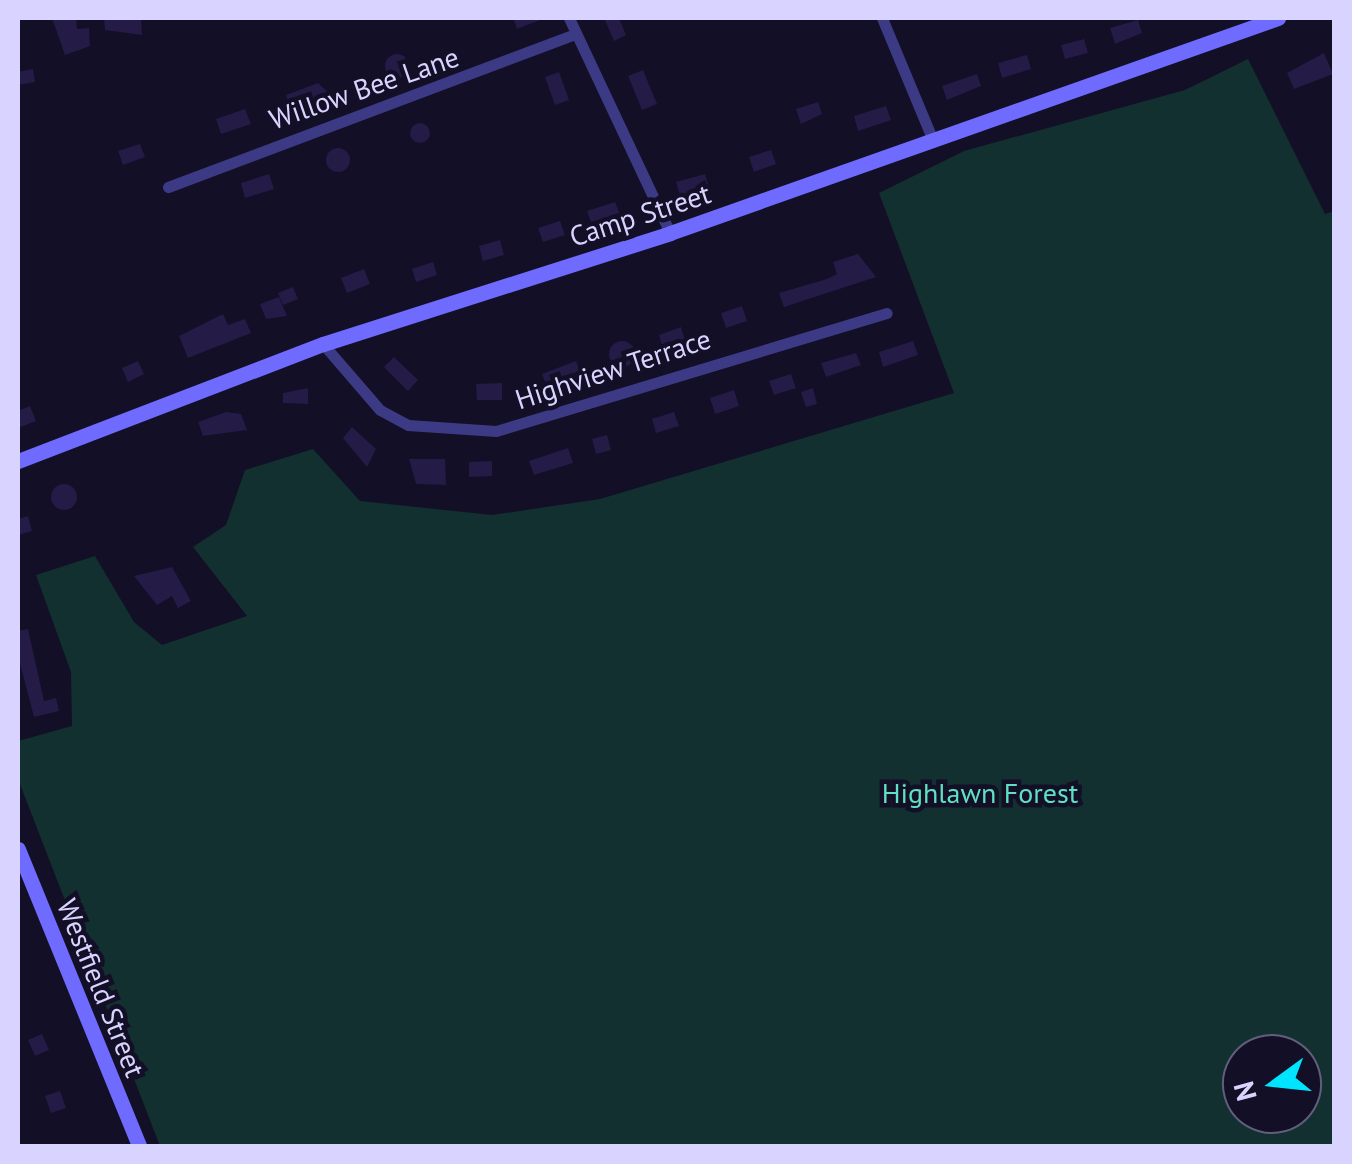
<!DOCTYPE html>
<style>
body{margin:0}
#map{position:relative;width:1352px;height:1164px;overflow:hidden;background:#130f26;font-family:"PT Sans",sans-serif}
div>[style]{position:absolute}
.green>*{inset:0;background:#12302f}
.building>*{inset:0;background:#241b47}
.round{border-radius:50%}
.street>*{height:11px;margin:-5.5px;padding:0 5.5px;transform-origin:5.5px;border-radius:5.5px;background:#3d3a85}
.secondary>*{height:15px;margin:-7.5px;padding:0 7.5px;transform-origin:7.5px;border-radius:7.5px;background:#6f6bff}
span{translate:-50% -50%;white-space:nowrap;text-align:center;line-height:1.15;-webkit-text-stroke:9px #130f26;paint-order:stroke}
.street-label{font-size:28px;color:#d9d4ff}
.park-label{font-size:28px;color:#5fe0c0}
.frame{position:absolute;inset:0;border:20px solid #d9d4ff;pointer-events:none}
.north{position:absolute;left:1222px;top:1034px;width:100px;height:100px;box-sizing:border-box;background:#130f26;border:2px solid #625e7d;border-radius:50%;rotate:255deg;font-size:28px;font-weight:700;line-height:40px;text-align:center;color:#d9d4ff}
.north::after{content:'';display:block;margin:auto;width:35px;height:45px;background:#00e5ff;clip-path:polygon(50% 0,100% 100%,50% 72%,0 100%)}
</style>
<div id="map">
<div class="green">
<div style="clip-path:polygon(evenodd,1248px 59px,1325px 214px,1334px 211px,1334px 1146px,160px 1146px,18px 779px,18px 741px,72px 726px,71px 672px,36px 575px,95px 556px,134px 622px,162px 645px,247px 616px,193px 547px,226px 525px,245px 470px,313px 449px,360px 501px,492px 515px,600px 499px,954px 393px,879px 193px,964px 151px,1185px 90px,1248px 59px,1242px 1054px,1302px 1054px,1302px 1114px,1242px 1114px,1242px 1054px)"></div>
</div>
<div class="building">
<div style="clip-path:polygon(52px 18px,76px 18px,77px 29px,89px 28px,90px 46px,65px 55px)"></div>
<div style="clip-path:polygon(104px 18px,141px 18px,142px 35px,105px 30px)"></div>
<div style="clip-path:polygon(513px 18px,545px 18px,517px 29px)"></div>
<div style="clip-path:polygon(604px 18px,619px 18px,626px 35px,614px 41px)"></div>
<div style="clip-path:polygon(1138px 20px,1142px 33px,1115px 44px,1110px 28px)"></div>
<div style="clip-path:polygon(1084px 39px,1088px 53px,1065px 59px,1061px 45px)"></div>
<div style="clip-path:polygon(1324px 53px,1333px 74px,1294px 89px,1287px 73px)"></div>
<div class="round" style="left:385px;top:54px;width:24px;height:24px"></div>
<div style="clip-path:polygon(1027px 55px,1031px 69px,1002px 78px,998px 63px)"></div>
<div style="clip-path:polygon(33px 69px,35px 82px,18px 85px,18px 72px)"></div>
<div style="clip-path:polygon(643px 70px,657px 104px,642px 110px,628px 76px)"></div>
<div style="clip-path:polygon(559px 72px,569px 100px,555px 105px,545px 77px)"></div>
<div style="clip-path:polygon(977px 74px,981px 86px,947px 100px,942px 86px)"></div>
<div style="clip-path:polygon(318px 83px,331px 95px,290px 108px,286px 95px)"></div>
<div style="clip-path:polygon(818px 102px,822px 114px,801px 124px,796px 109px)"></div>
<div style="clip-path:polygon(886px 106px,891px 120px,858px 131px,854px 116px)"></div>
<div style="clip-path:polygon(245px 109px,251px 124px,221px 134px,216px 119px)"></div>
<div class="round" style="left:410px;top:123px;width:20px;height:20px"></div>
<div style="clip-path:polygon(140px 144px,145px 157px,123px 165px,118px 151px)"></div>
<div class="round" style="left:326px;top:148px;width:24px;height:24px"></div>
<div style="clip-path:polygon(771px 150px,776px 164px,754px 172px,749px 157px)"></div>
<div style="clip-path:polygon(269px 174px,274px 189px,245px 198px,241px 183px)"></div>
<div style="clip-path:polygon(705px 174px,709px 187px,680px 196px,676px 182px)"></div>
<div style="clip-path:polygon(615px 202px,620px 214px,592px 225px,587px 211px)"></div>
<div style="clip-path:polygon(560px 221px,565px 235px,543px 242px,538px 228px)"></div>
<div style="clip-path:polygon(500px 240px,504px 255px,483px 261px,479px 246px)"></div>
<div style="clip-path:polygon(858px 254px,876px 277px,784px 307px,779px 293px,827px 279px,837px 274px,833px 262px)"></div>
<div style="clip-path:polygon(433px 262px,437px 275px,416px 282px,412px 269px)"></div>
<div style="clip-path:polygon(364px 269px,370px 284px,347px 293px,341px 278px)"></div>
<div style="clip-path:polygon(293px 287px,298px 299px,283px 305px,278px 293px)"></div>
<div style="clip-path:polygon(279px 297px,287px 316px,266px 319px,260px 304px)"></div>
<div style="clip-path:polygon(742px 306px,747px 321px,726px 328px,721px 313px)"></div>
<div style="clip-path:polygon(223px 314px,228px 325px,245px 319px,251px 333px,188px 358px,179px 336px)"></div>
<div style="clip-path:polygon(681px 327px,685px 341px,663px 349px,659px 335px)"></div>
<div class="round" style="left:609px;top:341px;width:26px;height:26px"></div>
<div style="clip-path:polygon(913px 341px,918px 355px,883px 367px,879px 352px)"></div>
<div style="clip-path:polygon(856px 353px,861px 365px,826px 377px,821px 363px)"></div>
<div style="clip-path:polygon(394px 357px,418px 380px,408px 391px,384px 367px)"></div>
<div style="clip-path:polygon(138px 361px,144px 374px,128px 382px,122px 368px)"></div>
<div style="clip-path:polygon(576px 361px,580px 371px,547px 387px,542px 374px)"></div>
<div style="clip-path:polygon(791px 374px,796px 388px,774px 395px,769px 381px)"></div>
<div style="clip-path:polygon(502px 383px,502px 400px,477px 400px,476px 384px)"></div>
<div style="clip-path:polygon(308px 388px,308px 404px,283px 403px,283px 393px)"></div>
<div style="clip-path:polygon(813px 388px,817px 404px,806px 407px,801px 392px)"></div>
<div style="clip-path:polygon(734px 390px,739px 406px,715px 414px,710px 398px)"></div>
<div style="clip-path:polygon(30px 406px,36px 421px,18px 428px,18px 411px)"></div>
<div style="clip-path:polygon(226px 412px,241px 414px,247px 430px,203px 436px,198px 422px)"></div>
<div style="clip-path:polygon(674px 412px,679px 426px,656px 433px,652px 419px)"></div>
<div style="clip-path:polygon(352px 427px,376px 449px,367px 467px,343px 438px)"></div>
<div style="clip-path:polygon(607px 435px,611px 450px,596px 454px,592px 439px)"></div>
<div style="clip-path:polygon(568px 448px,573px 463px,534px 475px,529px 461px)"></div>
<div style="clip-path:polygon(409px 459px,445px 459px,446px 485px,416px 484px)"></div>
<div style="clip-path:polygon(492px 461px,492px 476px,469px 477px,469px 462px)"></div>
<div class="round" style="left:51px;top:484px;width:26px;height:26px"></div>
<div style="clip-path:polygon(28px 516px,32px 531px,18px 535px,18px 519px)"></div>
<div style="clip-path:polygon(172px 567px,191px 601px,178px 608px,172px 596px,157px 605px,134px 576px)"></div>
<div style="clip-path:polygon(28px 629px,44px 701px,56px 698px,59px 711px,34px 717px,18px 656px,18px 631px)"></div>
<div style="clip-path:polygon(42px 1034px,49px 1050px,35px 1056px,28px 1040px)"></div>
<div style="clip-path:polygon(60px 1091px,66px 1108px,51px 1113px,45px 1096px)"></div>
</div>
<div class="street">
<div style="left:569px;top:18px;width:238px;rotate:64.8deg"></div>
<div style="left:882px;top:18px;width:128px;rotate:67.4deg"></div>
<div style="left:168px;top:187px;width:436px;rotate:-20.6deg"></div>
<div style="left:323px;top:344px;width:87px;rotate:49.2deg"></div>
<div style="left:380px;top:410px;width:32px;rotate:28deg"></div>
<div style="left:408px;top:425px;width:88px;rotate:3.9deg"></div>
<div style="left:496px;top:431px;width:408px;rotate:-16.8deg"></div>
</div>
<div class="secondary">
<div style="left:18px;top:461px;width:327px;rotate:-21deg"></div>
<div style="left:323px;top:344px;width:364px;rotate:-17.7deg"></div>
<div style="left:670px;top:233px;width:645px;rotate:-19.47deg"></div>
<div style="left:18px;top:849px;width:321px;rotate:67.8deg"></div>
</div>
<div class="street-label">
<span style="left:364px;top:88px;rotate:-19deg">Willow Bee Lane</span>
<span style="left:640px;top:215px;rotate:-18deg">Camp Street</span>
<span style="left:613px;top:369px;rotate:-18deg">Highview Terrace</span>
<span style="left:101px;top:988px;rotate:68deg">Westfield Street</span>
</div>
<div class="park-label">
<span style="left:980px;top:793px">Highlawn Forest</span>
</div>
<div class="frame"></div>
<div class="north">N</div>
</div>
